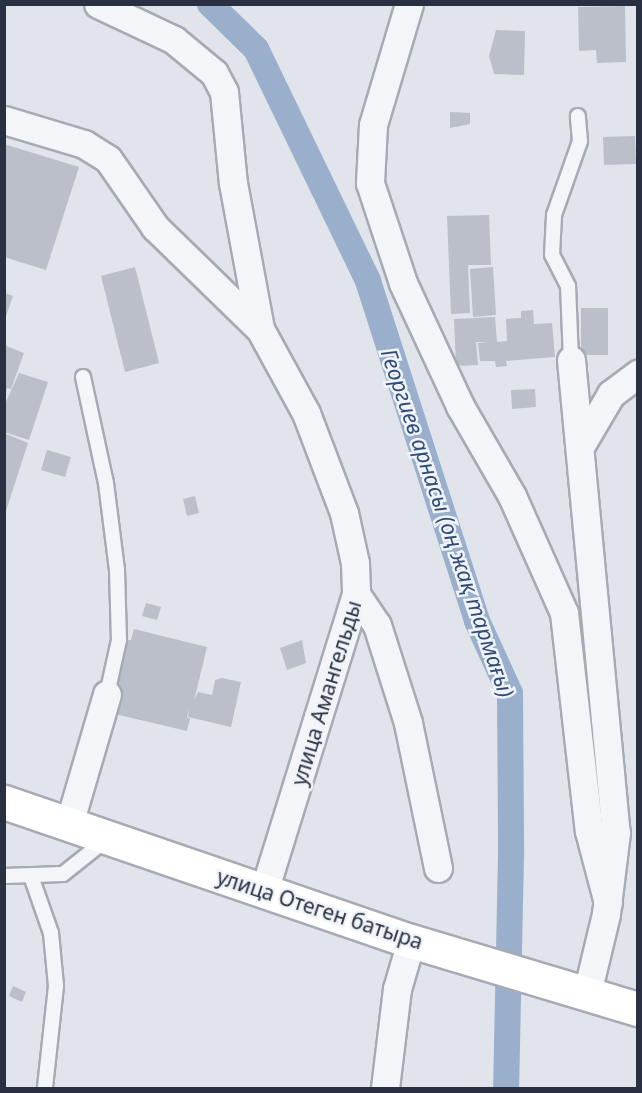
<!DOCTYPE html>
<meta charset="utf-8">
<style>
body{margin:0}
#map{position:relative;width:642px;height:1093px;overflow:hidden;background:#e1e4ea;font-family:"Noto Sans",sans-serif}
div>[style]{position:absolute}
.canal>*{height:26px;margin:-13px;padding:0 13px;transform-origin:13px;border-radius:13px;background:#9aafcc}
.building>*{inset:0;background:#babfca}
.roads{filter:drop-shadow(2px 0 #a6aab4) drop-shadow(-2px 0 #a6aab4) drop-shadow(0 2px #a6aab4) drop-shadow(0 -2px #a6aab4)}
.lane>*{height:14px;margin:-7px;padding:0 7px;transform-origin:7px;border-radius:7px;background:#f4f5f8}
.street>*{height:27px;margin:-13.5px;padding:0 13.5px;transform-origin:13.5px;border-radius:13.5px;background:#f4f5f8}
.secondary>*{height:33px;margin:-16.5px;padding:0 16.5px;transform-origin:16.5px;border-radius:16.5px;background:#fff}
span{translate:-50% -50%;white-space:nowrap;text-align:center;line-height:1.15;-webkit-text-stroke:5px #f0f3f7;paint-order:stroke}
.street-label{font-size:21px;color:#283042}
.water-label{font-size:22px;color:#304c78;font-style:italic}
.frame{position:absolute;inset:0;border:6px solid #283042;pointer-events:none}
</style>
<div id="map">
<div class="canal">
<div style="left:210px;top:4px;width:64px;rotate:44.4deg"></div>
<div style="left:256px;top:49px;width:258px;rotate:64.2deg"></div>
<div style="left:368px;top:281px;width:357px;rotate:72.2deg"></div>
<div style="left:477px;top:621px;width:79px;rotate:65.4deg"></div>
<div style="left:510px;top:693px;width:162px;rotate:89.6deg"></div>
<div style="left:511px;top:855px;width:233px;rotate:91.2deg"></div>
</div>
<div class="building">
<div style="clip-path:polygon(625px 6px,626px 62px,597px 63px,596px 50px,579px 51px,578px 7px)"></div>
<div style="clip-path:polygon(496px 30px,525px 31px,524px 75px,494px 74px,489px 56px)"></div>
<div style="clip-path:polygon(450px 112px,470px 113px,470px 124px,450px 128px)"></div>
<div style="clip-path:polygon(635px 136px,636px 164px,604px 165px,603px 137px)"></div>
<div style="clip-path:polygon(4px 144px,79px 167px,46px 270px,4px 257px)"></div>
<div style="clip-path:polygon(489px 215px,491px 265px,468px 265px,470px 313px,451px 314px,447px 216px)"></div>
<div style="clip-path:polygon(135px 267px,159px 363px,125px 372px,101px 276px)"></div>
<div style="clip-path:polygon(493px 267px,496px 315px,473px 317px,470px 269px)"></div>
<div style="clip-path:polygon(5px 293px,13px 296px,5px 319px)"></div>
<div style="clip-path:polygon(581px 308px,608px 308px,608px 355px,581px 355px)"></div>
<div style="clip-path:polygon(533px 310px,534px 324px,552px 323px,555px 357px,506px 361px,507px 366px,496px 367px,495px 361px,480px 361px,478px 343px,488px 342px,476px 342px,478px 365px,456px 366px,454px 319px,495px 317px,497px 342px,507px 341px,506px 319px,521px 318px,521px 311px)"></div>
<div style="clip-path:polygon(4px 345px,24px 353px,11px 389px,7px 388px,5px 395px)"></div>
<div style="clip-path:polygon(19px 373px,48px 382px,29px 440px,4px 432px,4px 406px)"></div>
<div style="clip-path:polygon(535px 389px,536px 407px,512px 409px,511px 390px)"></div>
<div style="clip-path:polygon(4px 433px,28px 443px,5px 514px,4px 514px)"></div>
<div style="clip-path:polygon(47px 450px,71px 457px,65px 477px,41px 470px)"></div>
<div style="clip-path:polygon(195px 496px,199px 513px,187px 516px,183px 499px)"></div>
<div style="clip-path:polygon(146px 603px,161px 607px,157px 620px,142px 616px)"></div>
<div style="clip-path:polygon(134px 629px,207px 647px,194px 701px,198px 692px,212px 695px,215px 680px,222px 678px,241px 682px,231px 727px,188px 717px,189px 707px,187px 718px,190px 718px,187px 731px,115px 714px,120px 693px,114px 691px,127px 640px,131px 640px)"></div>
<div style="clip-path:polygon(302px 640px,306px 663px,287px 670px,280px 648px)"></div>
<div style="clip-path:polygon(13px 986px,26px 992px,22px 1002px,9px 996px)"></div>
</div>
<div class="roads">
<div class="lane">
<div style="left:571px;top:360px;width:74px;rotate:-92.3deg"></div>
<div style="left:568px;top:286px;width:35px;rotate:-117deg"></div>
<div style="left:552px;top:255px;width:40px;rotate:-87.1deg"></div>
<div style="left:554px;top:215px;width:78px;rotate:-70.6deg"></div>
<div style="left:580px;top:141px;width:25px;rotate:-95deg"></div>
<div style="left:83px;top:377px;width:108px;rotate:77.8deg"></div>
<div style="left:106px;top:483px;width:88px;rotate:82.8deg"></div>
<div style="left:117px;top:570px;width:70px;rotate:88.4deg"></div>
<div style="left:119px;top:640px;width:55px;rotate:102.5deg"></div>
<div style="left:4px;top:876px;width:59px;rotate:-1.9deg"></div>
<div style="left:63px;top:874px;width:56px;rotate:-38.5deg"></div>
<div style="left:31px;top:876px;width:60px;rotate:70.7deg"></div>
<div style="left:51px;top:933px;width:53px;rotate:84.6deg"></div>
<div style="left:56px;top:986px;width:103px;rotate:96.2deg"></div>
</div>
<div class="street">
<div style="left:98px;top:4px;width:84px;rotate:25.3deg"></div>
<div style="left:174px;top:40px;width:52px;rotate:39.5deg"></div>
<div style="left:214px;top:73px;width:21px;rotate:62deg"></div>
<div style="left:224px;top:92px;width:91px;rotate:84.4deg"></div>
<div style="left:233px;top:183px;width:148px;rotate:79.5deg"></div>
<div style="left:409px;top:4px;width:126px;rotate:106.6deg"></div>
<div style="left:373px;top:125px;width:58px;rotate:93deg"></div>
<div style="left:370px;top:183px;width:105px;rotate:71.7deg"></div>
<div style="left:403px;top:283px;width:136px;rotate:65.1deg"></div>
<div style="left:460px;top:406px;width:104px;rotate:60deg"></div>
<div style="left:512px;top:496px;width:128px;rotate:66deg"></div>
<div style="left:564px;top:613px;width:219px;rotate:83.5deg"></div>
<div style="left:589px;top:831px;width:74px;rotate:75.2deg"></div>
<div style="left:4px;top:120px;width:84px;rotate:16.7deg"></div>
<div style="left:84px;top:144px;width:28px;rotate:32deg"></div>
<div style="left:108px;top:159px;width:83px;rotate:55.3deg"></div>
<div style="left:155px;top:227px;width:146px;rotate:44.2deg"></div>
<div style="left:260px;top:329px;width:96px;rotate:61.3deg"></div>
<div style="left:306px;top:413px;width:107px;rotate:69.2deg"></div>
<div style="left:344px;top:513px;width:51px;rotate:77.6deg"></div>
<div style="left:355px;top:563px;width:31px;rotate:88deg"></div>
<div style="left:356px;top:594px;width:312px;rotate:107.2deg"></div>
<div style="left:571px;top:360px;width:474px;rotate:84.6deg"></div>
<div style="left:616px;top:832px;width:83px;rotate:97deg"></div>
<div style="left:606px;top:914px;width:81px;rotate:103.5deg"></div>
<div style="left:581px;top:445px;width:59px;rotate:-59.5deg"></div>
<div style="left:611px;top:394px;width:34px;rotate:-37deg"></div>
<div style="left:356px;top:594px;width:37px;rotate:56deg"></div>
<div style="left:377px;top:625px;width:103px;rotate:72.4deg"></div>
<div style="left:408px;top:723px;width:148px;rotate:78.3deg"></div>
<div style="left:69px;top:824px;width:135px;rotate:-73.7deg"></div>
<div style="left:385px;top:1088px;width:100px;rotate:-83.1deg"></div>
<div style="left:397px;top:989px;width:50px;rotate:-73.7deg"></div>
</div>
<div class="secondary">
<div style="left:4px;top:802px;width:430px;rotate:18.9deg"></div>
<div style="left:411px;top:941px;width:237px;rotate:16.7deg"></div>
</div>
</div>
<div class="street-label">
<span style="left:326px;top:693px;rotate:-73deg">улица Амангельды</span>
<span style="left:320px;top:909px;rotate:18deg">улица Отеген батыра</span>
</div>
<div class="water-label">
<span style="left:448px;top:523px;rotate:71deg">Георгиев арнасы (оң жақ тармағы)</span>
</div>
<div class="frame"></div>
</div>
